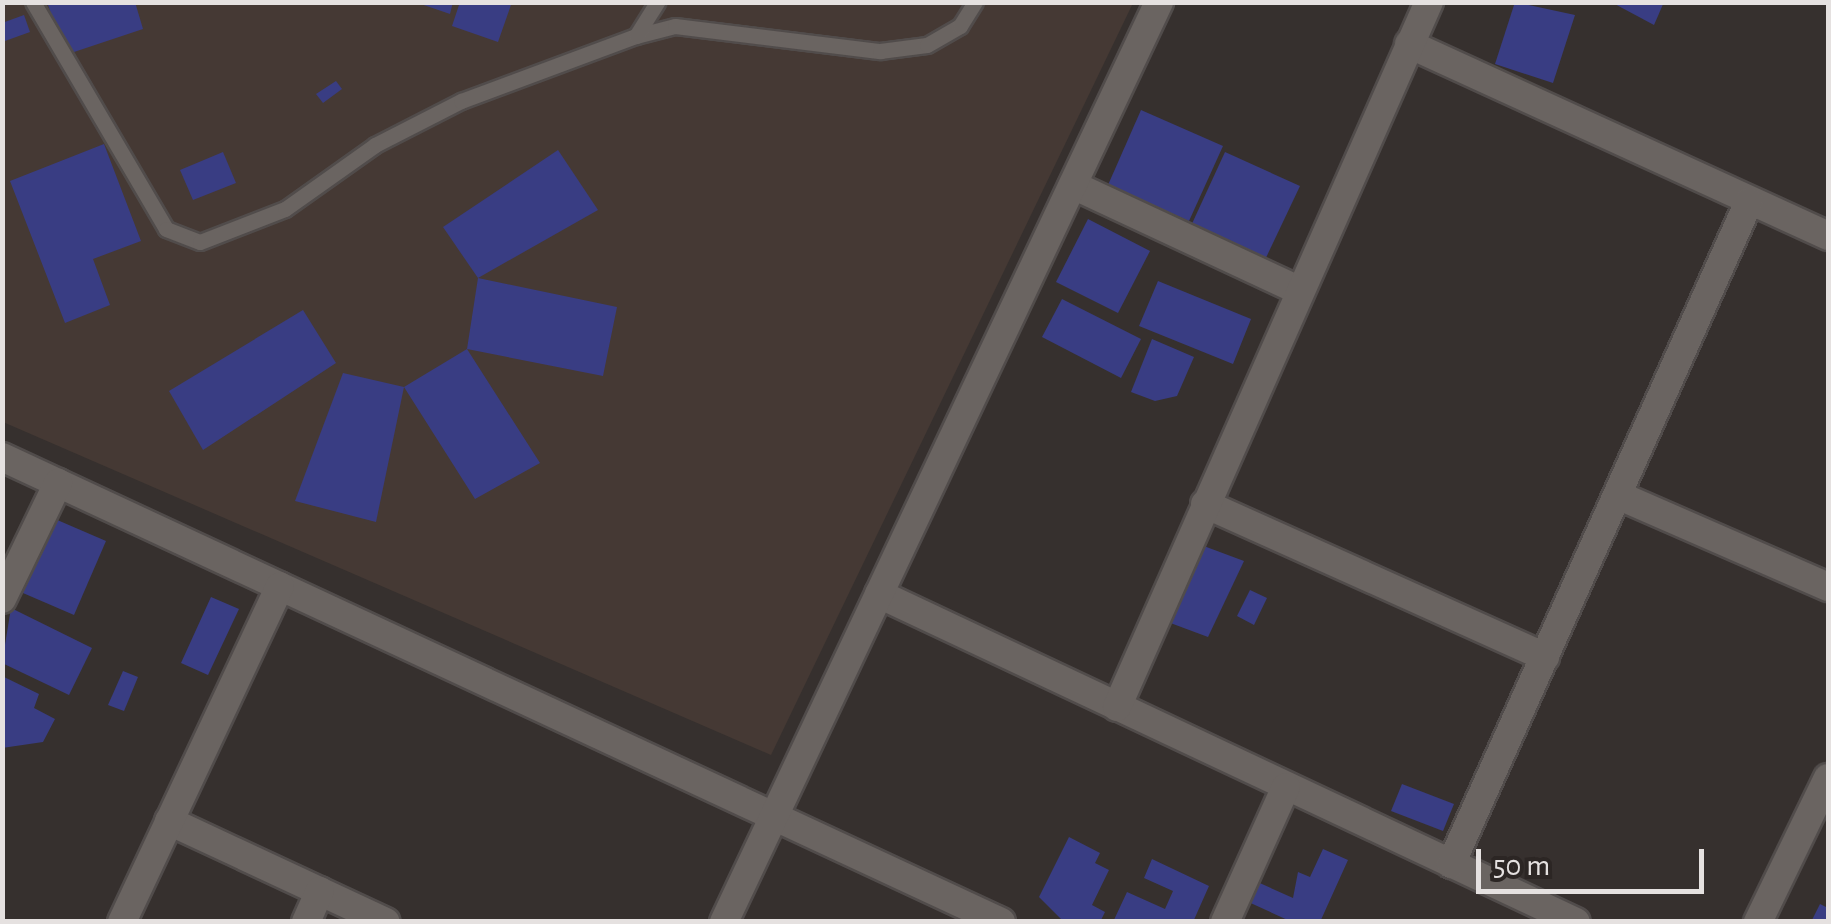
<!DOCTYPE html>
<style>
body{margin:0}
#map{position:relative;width:1831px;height:924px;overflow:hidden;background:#36302e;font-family:"Alegreya Sans",sans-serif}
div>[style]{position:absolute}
.built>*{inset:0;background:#453934}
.building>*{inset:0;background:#393d83}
.roads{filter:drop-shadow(2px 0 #514c4b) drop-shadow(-2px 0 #514c4b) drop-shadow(0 2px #514c4b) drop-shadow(0 -2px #514c4b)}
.service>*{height:15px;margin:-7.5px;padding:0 7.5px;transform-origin:7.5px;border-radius:7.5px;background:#6a6461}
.minor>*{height:28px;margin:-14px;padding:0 14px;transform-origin:14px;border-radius:14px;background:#6a6461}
span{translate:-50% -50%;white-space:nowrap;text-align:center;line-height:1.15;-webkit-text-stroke:9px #2c2624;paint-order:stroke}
.frame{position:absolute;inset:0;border:5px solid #e5e1e0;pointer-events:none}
.scale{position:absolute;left:1476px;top:849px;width:228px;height:45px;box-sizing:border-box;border:5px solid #e5e1e0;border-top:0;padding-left:12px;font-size:30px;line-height:35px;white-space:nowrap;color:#e5e1e0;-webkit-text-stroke:8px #2c2624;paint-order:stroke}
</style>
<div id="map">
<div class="built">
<div style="clip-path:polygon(3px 3px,1133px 3px,771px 755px,3px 422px)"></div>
</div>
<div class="building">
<div style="clip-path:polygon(47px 2px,135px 2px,143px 29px,65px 55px)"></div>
<div style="clip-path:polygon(415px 2px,453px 2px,450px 14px)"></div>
<div style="clip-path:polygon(460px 2px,512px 2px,498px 42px,452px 26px)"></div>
<div style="clip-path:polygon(1515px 2px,1575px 15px,1553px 83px,1495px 64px)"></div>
<div style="clip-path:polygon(1611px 2px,1664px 2px,1654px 25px)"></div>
<div style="clip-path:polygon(24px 15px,30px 32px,5px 41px,2px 23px)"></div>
<div style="clip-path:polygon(336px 81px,342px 89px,323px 103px,316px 94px)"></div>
<div style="clip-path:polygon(1141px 110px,1223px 146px,1189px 221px,1108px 185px)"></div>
<div style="clip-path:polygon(104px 144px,141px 241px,93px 259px,110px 305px,65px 323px,10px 181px)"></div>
<div style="clip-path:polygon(558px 150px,598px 210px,478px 278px,443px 227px)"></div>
<div style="clip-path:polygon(223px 152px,236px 183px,193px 200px,180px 170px)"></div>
<div style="clip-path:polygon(1225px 152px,1300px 186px,1264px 262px,1190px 228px)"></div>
<div style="clip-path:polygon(1088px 219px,1150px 251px,1118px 313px,1056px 282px)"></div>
<div style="clip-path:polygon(478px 278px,617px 307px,603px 376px,467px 349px,540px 463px,475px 499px,404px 387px,467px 349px)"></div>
<div style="clip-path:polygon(1158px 281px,1251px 319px,1233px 364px,1139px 326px)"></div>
<div style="clip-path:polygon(1062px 299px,1141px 339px,1121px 378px,1042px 337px)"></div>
<div style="clip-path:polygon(303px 310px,336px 363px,203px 450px,169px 391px)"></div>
<div style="clip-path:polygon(1152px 339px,1194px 357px,1177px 396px,1155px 401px,1131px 392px)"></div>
<div style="clip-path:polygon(343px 373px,404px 387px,376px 522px,295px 501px)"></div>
<div style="clip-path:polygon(48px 516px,106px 541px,74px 615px,16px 590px)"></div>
<div style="clip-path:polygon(1193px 542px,1244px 561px,1208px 637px,1157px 618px)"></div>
<div style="clip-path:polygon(1250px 590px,1267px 598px,1254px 625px,1237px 616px)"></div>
<div style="clip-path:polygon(211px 597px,239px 609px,208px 675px,181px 663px)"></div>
<div style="clip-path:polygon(11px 608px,92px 648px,69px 695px,2px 663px)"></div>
<div style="clip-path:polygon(123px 671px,138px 677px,124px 711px,108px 705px)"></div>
<div style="clip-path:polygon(2px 676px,39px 694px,34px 708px,55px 719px,43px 742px,2px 748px)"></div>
<div style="clip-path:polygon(1402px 784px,1454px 804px,1443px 831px,1391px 811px)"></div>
<div style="clip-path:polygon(1069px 837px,1100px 853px,1095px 863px,1109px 870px,1092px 905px,1105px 912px,1100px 922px,1064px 922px,1039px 897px)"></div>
<div style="clip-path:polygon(1323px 849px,1348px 860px,1320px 922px,1292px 922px,1244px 900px,1253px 880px,1293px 898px,1298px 872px,1310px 877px)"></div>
<div style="clip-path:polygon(1152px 859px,1209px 886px,1193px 922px,1113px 922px,1127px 892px,1165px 909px,1173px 891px,1144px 878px)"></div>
<div style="clip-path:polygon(1820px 904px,1828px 908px,1828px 922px,1811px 922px)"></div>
</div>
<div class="roads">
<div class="service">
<div style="left:33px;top:2px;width:263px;rotate:59.6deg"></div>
<div style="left:166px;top:229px;width:36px;rotate:21deg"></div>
<div style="left:200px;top:242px;width:91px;rotate:-21.2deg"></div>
<div style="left:285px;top:209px;width:110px;rotate:-35.4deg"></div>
<div style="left:375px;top:145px;width:97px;rotate:-27.1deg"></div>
<div style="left:461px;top:101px;width:187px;rotate:-20.4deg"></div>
<div style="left:636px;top:36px;width:40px;rotate:-14.4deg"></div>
<div style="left:675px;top:26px;width:207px;rotate:7deg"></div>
<div style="left:880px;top:51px;width:47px;rotate:-7.3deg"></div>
<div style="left:927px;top:45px;width:38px;rotate:-30deg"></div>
<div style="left:960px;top:26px;width:28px;rotate:-58deg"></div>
<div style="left:636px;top:36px;width:40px;rotate:-58deg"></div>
</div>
<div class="minor">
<div style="left:1409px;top:44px;width:461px;rotate:24.6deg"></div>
<div style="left:1073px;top:185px;width:248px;rotate:25deg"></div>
<div style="left:2px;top:457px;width:1102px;rotate:24.96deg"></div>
<div style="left:1622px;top:497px;width:225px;rotate:23.6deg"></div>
<div style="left:1205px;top:504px;width:373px;rotate:24.2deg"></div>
<div style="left:879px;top:594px;width:770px;rotate:25.2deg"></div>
<div style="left:2px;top:599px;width:129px;rotate:-64.2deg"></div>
<div style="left:1117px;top:707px;width:771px;rotate:-66.13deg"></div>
<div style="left:169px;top:821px;width:239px;rotate:25deg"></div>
<div style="left:1451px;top:864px;width:726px;rotate:-65.77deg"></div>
<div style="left:122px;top:922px;width:371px;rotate:-64.8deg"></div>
<div style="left:306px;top:922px;width:34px;rotate:-66deg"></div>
<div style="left:724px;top:922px;width:1018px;rotate:-64.69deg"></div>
<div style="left:1225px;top:922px;width:148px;rotate:-65.7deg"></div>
<div style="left:1758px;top:922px;width:160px;rotate:-64.1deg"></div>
</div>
</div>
<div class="frame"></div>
<div class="scale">50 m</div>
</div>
